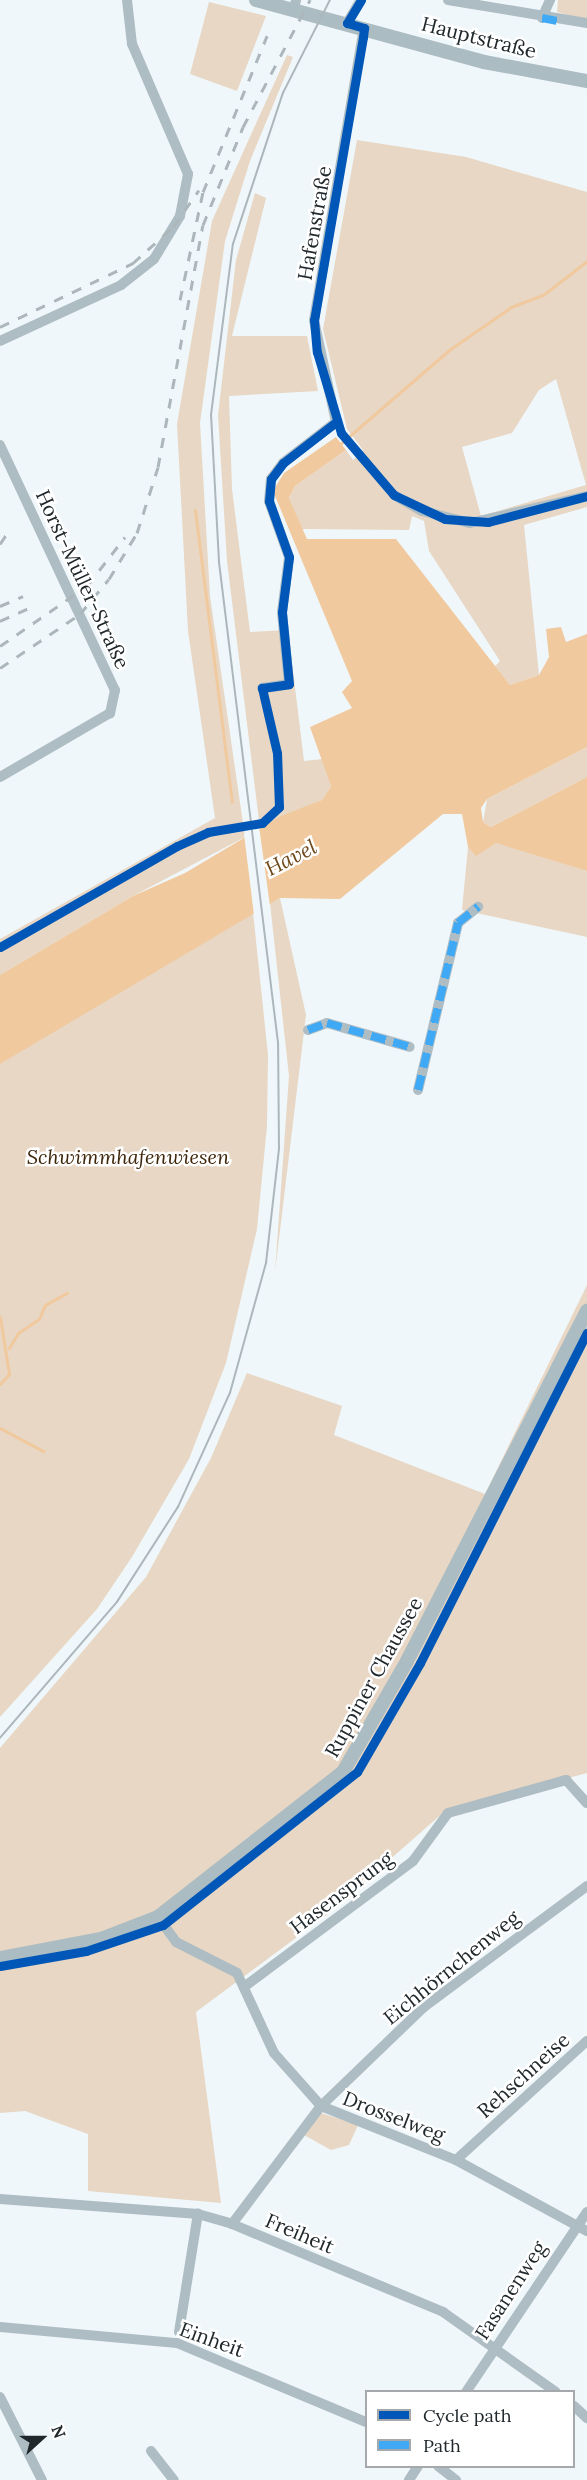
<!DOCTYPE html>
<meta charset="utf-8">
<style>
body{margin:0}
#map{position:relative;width:587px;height:2480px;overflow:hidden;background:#f0f7fa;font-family:Lora,serif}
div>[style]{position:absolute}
.green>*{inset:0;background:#e7d7c4}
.water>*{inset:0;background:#f1c99e}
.pier>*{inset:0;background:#f0f7fa}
.stream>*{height:3px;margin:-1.5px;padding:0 1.5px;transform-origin:1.5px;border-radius:1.5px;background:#f1c99e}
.street>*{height:10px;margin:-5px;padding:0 5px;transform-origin:5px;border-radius:5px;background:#aebdc4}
.secondary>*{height:14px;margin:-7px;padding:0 7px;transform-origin:7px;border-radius:7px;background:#acbcc3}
.tram>*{height:1.5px;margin:-0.75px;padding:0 0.75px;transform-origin:0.75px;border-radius:0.75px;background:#acb7bc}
.rail>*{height:3px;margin-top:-1.5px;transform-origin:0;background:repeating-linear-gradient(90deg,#acb7bc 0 10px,transparent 0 20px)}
.quiet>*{height:8px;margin-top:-4px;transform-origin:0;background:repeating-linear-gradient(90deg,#3fa9f5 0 15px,transparent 0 23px)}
.cycleway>*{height:9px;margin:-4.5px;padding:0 4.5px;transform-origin:4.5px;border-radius:4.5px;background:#0057b8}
span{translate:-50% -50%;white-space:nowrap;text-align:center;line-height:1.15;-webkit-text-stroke:5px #fff;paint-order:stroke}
.street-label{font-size:20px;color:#20282c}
.park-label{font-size:20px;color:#3f270b;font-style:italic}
.water-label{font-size:21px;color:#70491a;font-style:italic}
.legend{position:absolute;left:365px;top:2390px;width:210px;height:78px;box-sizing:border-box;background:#fff;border:2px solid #a6a9ab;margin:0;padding:8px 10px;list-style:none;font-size:18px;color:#20282c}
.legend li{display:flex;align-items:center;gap:12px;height:30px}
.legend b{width:30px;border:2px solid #a6a9ab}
.north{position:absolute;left:12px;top:2408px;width:60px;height:60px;-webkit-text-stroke:4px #fff;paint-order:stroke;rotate:69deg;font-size:16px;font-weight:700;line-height:24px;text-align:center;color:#20282c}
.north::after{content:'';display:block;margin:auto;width:21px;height:27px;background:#20282c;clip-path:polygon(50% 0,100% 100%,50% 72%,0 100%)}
</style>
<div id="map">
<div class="green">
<div style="clip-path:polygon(558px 0,587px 0,587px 20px,557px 12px)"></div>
<div style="clip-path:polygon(209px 2px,266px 16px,237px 91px,190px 74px)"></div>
<div style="clip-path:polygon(287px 55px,293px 57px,250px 161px,225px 241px,200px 423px,210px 596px,245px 837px,133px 896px,0 975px,0 939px,215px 818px,188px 631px,177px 424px,212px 221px)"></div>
<div style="clip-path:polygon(evenodd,357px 140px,466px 157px,587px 192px,587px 507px,524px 525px,539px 675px,510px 685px,495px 666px,500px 661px,429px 551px,424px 521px,412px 516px,409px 530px,302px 529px,289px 498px,295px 486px,346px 450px,353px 460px,363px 450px,347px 429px,323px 329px,357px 140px,556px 379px,586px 485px,481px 516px,462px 447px,512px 433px,539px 390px,556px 379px)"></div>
<div style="clip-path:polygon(255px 193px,266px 198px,232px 336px,307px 336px,318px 391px,229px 396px,232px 489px,250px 632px,288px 630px,304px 761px,323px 759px,331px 786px,322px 800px,260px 829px,227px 561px,218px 415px,236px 260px)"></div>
<div style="clip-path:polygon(587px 747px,587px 777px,491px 827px,483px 822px,487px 799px)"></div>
<div style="clip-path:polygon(496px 842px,587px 871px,587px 937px,462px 910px,468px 847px,477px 855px)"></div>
<div style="clip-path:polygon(280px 898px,306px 1015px,275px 1272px,289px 1076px,270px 903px)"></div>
<div style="clip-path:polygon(253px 912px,268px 1055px,267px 1126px,257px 1229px,226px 1363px,189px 1459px,132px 1557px,97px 1609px,0 1717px,0 1060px)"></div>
<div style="clip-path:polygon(587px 1285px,587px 1773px,445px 1811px,328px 1914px,196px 2012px,221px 2203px,88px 2191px,88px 2134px,25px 2111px,0 2113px,0 1748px,146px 1577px,211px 1458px,247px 1373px,342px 1406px,334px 1435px,485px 1494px)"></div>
<div style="clip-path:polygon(321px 2113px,358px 2125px,349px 2145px,331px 2150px,304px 2135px)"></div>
</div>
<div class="water">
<div style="clip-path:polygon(336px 437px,346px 450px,295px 486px,289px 498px,307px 539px,396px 539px,510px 685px,539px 675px,549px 657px,546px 629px,561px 627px,566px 642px,587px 634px,587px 747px,487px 799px,481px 808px,483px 822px,491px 827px,587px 777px,587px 871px,496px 843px,476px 856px,468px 847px,462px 814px,443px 814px,340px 899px,280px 898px,0 1064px,0 975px,133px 896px,185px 873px,281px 816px,322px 800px,331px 786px,310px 727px,352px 708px,342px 692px,352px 681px,273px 491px,284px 473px)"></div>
</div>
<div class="pier">
<div style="clip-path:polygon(259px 826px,270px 906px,254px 915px,244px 834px)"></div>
</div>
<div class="stream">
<div style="left:339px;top:445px;width:145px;rotate:-40.8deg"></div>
<div style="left:449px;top:350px;width:75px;rotate:-34.7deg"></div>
<div style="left:511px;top:307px;width:34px;rotate:-21deg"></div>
<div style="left:543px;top:295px;width:56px;rotate:-37.7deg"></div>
<div style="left:195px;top:510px;width:294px;rotate:82.8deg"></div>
<div style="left:0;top:1317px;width:58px;rotate:81deg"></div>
<div style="left:9px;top:1374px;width:13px;rotate:132deg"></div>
<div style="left:9px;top:1348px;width:17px;rotate:-59deg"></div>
<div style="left:18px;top:1333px;width:25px;rotate:-34deg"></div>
<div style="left:39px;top:1319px;width:15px;rotate:-67deg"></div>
<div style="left:45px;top:1305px;width:25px;rotate:-29deg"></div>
<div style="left:0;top:1428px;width:49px;rotate:28.1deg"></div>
</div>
<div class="street">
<div style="left:448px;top:0;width:141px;rotate:9.4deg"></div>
<div style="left:294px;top:9px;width:9px;rotate:-77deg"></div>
<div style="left:542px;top:18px;width:20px;rotate:-66deg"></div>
<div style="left:347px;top:23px;width:27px;rotate:-59deg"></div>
<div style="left:0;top:341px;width:133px;rotate:-24.8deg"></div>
<div style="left:121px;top:285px;width:42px;rotate:-38.2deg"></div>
<div style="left:154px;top:259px;width:50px;rotate:-58.8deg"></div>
<div style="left:180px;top:216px;width:43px;rotate:-79.2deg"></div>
<div style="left:188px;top:174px;width:142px;rotate:-113.3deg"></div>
<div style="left:132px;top:44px;width:44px;rotate:-96.5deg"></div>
<div style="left:0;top:445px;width:271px;rotate:64.9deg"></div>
<div style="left:115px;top:690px;width:24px;rotate:102deg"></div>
<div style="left:110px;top:713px;width:127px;rotate:149.8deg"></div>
<div style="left:394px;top:495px;width:32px;rotate:30deg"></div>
<div style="left:422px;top:511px;width:49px;rotate:14deg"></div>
<div style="left:470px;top:523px;width:120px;rotate:-13deg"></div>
<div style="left:262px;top:688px;width:27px;rotate:-8deg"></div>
<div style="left:289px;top:684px;width:72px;rotate:-95.6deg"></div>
<div style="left:282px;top:612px;width:55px;rotate:-82.7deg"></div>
<div style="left:289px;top:557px;width:59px;rotate:-109.7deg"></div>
<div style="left:269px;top:501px;width:22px;rotate:-85deg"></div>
<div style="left:271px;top:479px;width:20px;rotate:-53deg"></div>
<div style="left:283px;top:463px;width:67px;rotate:-37.7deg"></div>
<div style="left:336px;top:422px;width:104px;rotate:-102.2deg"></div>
<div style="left:314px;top:320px;width:296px;rotate:-80.3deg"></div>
<div style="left:308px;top:1030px;width:20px;rotate:-20deg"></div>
<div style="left:327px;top:1023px;width:86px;rotate:16.1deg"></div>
<div style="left:418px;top:1090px;width:172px;rotate:-76.5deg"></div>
<div style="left:458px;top:923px;width:26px;rotate:-39deg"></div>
<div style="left:158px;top:1917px;width:31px;rotate:54deg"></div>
<div style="left:176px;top:1942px;width:68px;rotate:26.9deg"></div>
<div style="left:237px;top:1973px;width:88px;rotate:65.2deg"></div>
<div style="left:274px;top:2053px;width:71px;rotate:48.4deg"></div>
<div style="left:321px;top:2106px;width:145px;rotate:21.8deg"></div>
<div style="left:456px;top:2160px;width:149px;rotate:28.5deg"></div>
<div style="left:244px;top:1987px;width:211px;rotate:-36.7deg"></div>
<div style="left:413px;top:1861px;width:59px;rotate:-53.9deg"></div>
<div style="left:448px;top:1813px;width:123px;rotate:-15.6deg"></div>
<div style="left:566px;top:1780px;width:31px;rotate:48deg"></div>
<div style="left:456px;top:2160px;width:177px;rotate:-42.3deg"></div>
<div style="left:0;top:2199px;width:199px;rotate:4.3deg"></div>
<div style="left:198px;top:2214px;width:35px;rotate:16deg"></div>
<div style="left:232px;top:2224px;width:229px;rotate:22.6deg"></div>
<div style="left:443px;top:2312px;width:138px;rotate:35.3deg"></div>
<div style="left:232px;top:2224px;width:148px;rotate:-53deg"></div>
<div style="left:321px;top:2106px;width:143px;rotate:-43.9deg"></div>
<div style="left:424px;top:2007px;width:203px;rotate:-36.6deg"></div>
<div style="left:0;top:2327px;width:178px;rotate:5.2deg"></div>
<div style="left:177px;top:2343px;width:205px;rotate:22.7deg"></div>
<div style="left:179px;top:2332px;width:120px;rotate:-80.9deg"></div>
<div style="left:466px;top:2392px;width:217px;rotate:-56.1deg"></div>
<div style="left:0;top:2397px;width:93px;rotate:63.2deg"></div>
<div style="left:574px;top:2406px;width:18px;rotate:43deg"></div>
<div style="left:151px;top:2451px;width:37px;rotate:52deg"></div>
<div style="left:438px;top:2466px;width:23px;rotate:38deg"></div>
<div style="left:409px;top:2480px;width:17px;rotate:-57deg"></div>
</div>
<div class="secondary">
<div style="left:256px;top:0;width:236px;rotate:15.2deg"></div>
<div style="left:484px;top:62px;width:105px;rotate:10.5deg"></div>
<div style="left:0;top:1958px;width:103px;rotate:-10.7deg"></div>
<div style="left:101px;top:1939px;width:61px;rotate:-21.1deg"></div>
<div style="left:158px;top:1917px;width:235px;rotate:-38.1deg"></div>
<div style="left:343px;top:1772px;width:128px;rotate:-60deg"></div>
<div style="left:407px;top:1661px;width:394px;rotate:-62.8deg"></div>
</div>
<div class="tram">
<div style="left:0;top:1738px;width:179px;rotate:-49.3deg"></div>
<div style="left:117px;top:1602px;width:113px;rotate:-57.3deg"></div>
<div style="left:178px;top:1507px;width:125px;rotate:-65.5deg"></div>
<div style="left:230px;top:1393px;width:135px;rotate:-74.5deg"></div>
<div style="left:266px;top:1263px;width:115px;rotate:-83.5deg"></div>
<div style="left:279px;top:1149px;width:106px;rotate:-90.5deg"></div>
<div style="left:278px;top:1043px;width:485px;rotate:-97deg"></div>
<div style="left:219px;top:562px;width:147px;rotate:-93.1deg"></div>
<div style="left:211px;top:415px;width:172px;rotate:-82.7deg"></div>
<div style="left:233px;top:244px;width:159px;rotate:-71.7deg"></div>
<div style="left:283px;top:93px;width:104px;rotate:-63.2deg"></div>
</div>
<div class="rail">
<div style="left:180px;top:300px;width:110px;rotate:-78deg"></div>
<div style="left:203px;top:192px;width:169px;rotate:-67.7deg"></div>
<div style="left:0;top:327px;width:148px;rotate:-25.7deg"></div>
<div style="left:133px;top:263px;width:54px;rotate:-42deg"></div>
<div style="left:173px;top:227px;width:45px;rotate:-54.9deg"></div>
<div style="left:0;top:544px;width:14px;rotate:-56deg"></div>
<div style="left:0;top:606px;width:25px;rotate:-23deg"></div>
<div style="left:0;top:621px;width:32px;rotate:-24deg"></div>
<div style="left:0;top:646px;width:106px;rotate:-34.6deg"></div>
<div style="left:87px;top:586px;width:62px;rotate:-52.2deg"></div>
<div style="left:0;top:668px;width:97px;rotate:-34deg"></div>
<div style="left:80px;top:614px;width:45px;rotate:-50.4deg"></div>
<div style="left:109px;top:579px;width:54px;rotate:-58.7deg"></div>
<div style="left:137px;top:533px;width:69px;rotate:-72.3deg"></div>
<div style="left:158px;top:467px;width:246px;rotate:-79.5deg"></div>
<div style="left:203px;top:225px;width:106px;rotate:-67.8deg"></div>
<div style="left:243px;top:127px;width:144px;rotate:-62.2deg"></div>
</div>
<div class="quiet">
<div style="left:542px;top:18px;width:16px;rotate:11deg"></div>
<div style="left:308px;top:1030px;width:20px;rotate:-20deg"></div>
<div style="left:327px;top:1023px;width:86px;rotate:16.1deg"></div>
<div style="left:418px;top:1090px;width:172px;rotate:-76.5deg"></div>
<div style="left:458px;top:923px;width:26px;rotate:-39deg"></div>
</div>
<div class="cycleway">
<div style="left:361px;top:0;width:27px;rotate:121deg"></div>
<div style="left:347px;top:23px;width:18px;rotate:16deg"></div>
<div style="left:364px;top:28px;width:9px;rotate:96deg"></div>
<div style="left:363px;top:37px;width:287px;rotate:99.8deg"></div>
<div style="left:314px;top:320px;width:32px;rotate:85deg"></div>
<div style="left:317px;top:352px;width:84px;rotate:73.5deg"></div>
<div style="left:341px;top:433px;width:82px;rotate:49.5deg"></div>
<div style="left:394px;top:495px;width:56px;rotate:25.2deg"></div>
<div style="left:445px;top:519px;width:43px;rotate:4deg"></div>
<div style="left:488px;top:522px;width:102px;rotate:-14.7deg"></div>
<div style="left:0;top:947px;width:204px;rotate:-29.7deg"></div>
<div style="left:177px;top:846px;width:34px;rotate:-24deg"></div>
<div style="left:208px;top:832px;width:55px;rotate:-9.5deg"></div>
<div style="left:262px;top:823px;width:23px;rotate:-43deg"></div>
<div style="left:279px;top:807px;width:54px;rotate:-92.1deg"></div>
<div style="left:277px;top:753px;width:67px;rotate:-103deg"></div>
<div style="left:262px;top:688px;width:27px;rotate:-8deg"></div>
<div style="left:289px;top:684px;width:72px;rotate:-95.6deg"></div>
<div style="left:282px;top:612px;width:55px;rotate:-82.7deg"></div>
<div style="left:289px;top:557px;width:59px;rotate:-109.7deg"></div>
<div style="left:269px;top:501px;width:22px;rotate:-85deg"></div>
<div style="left:271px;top:479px;width:20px;rotate:-53deg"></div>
<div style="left:283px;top:463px;width:67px;rotate:-37.7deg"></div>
<div style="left:0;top:1966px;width:87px;rotate:-9.9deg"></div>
<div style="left:86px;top:1951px;width:81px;rotate:-18.7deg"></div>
<div style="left:163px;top:1925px;width:247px;rotate:-38.3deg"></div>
<div style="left:357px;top:1772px;width:126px;rotate:-60deg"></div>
<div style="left:420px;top:1663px;width:370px;rotate:-63.2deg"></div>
</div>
<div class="street-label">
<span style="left:479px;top:37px;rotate:14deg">Hauptstraße</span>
<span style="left:314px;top:223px;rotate:-80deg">Hafenstraße</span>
<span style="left:83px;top:579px;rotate:65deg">Horst-Müller-Straße</span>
<span style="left:373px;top:1677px;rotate:-61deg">Ruppiner Chaussee</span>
<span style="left:341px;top:1892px;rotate:-37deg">Hasensprung</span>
<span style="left:451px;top:1967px;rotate:-39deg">Eichhörnchenweg</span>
<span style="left:523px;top:2075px;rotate:-42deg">Rehschneise</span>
<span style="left:394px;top:2116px;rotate:21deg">Drosselweg</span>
<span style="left:300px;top:2233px;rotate:23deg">Freiheit</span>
<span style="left:510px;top:2290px;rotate:-57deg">Fasanenweg</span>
<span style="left:212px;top:2339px;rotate:20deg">Einheit</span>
</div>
<div class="park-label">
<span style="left:128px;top:1156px">Schwimmhafenwiesen</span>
</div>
<div class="water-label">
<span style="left:291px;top:858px;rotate:-27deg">Havel</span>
</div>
<ul class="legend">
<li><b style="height:8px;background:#0057b8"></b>Cycle path</li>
<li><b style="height:8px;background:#3fa9f5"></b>Path</li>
</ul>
<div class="north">N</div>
</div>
